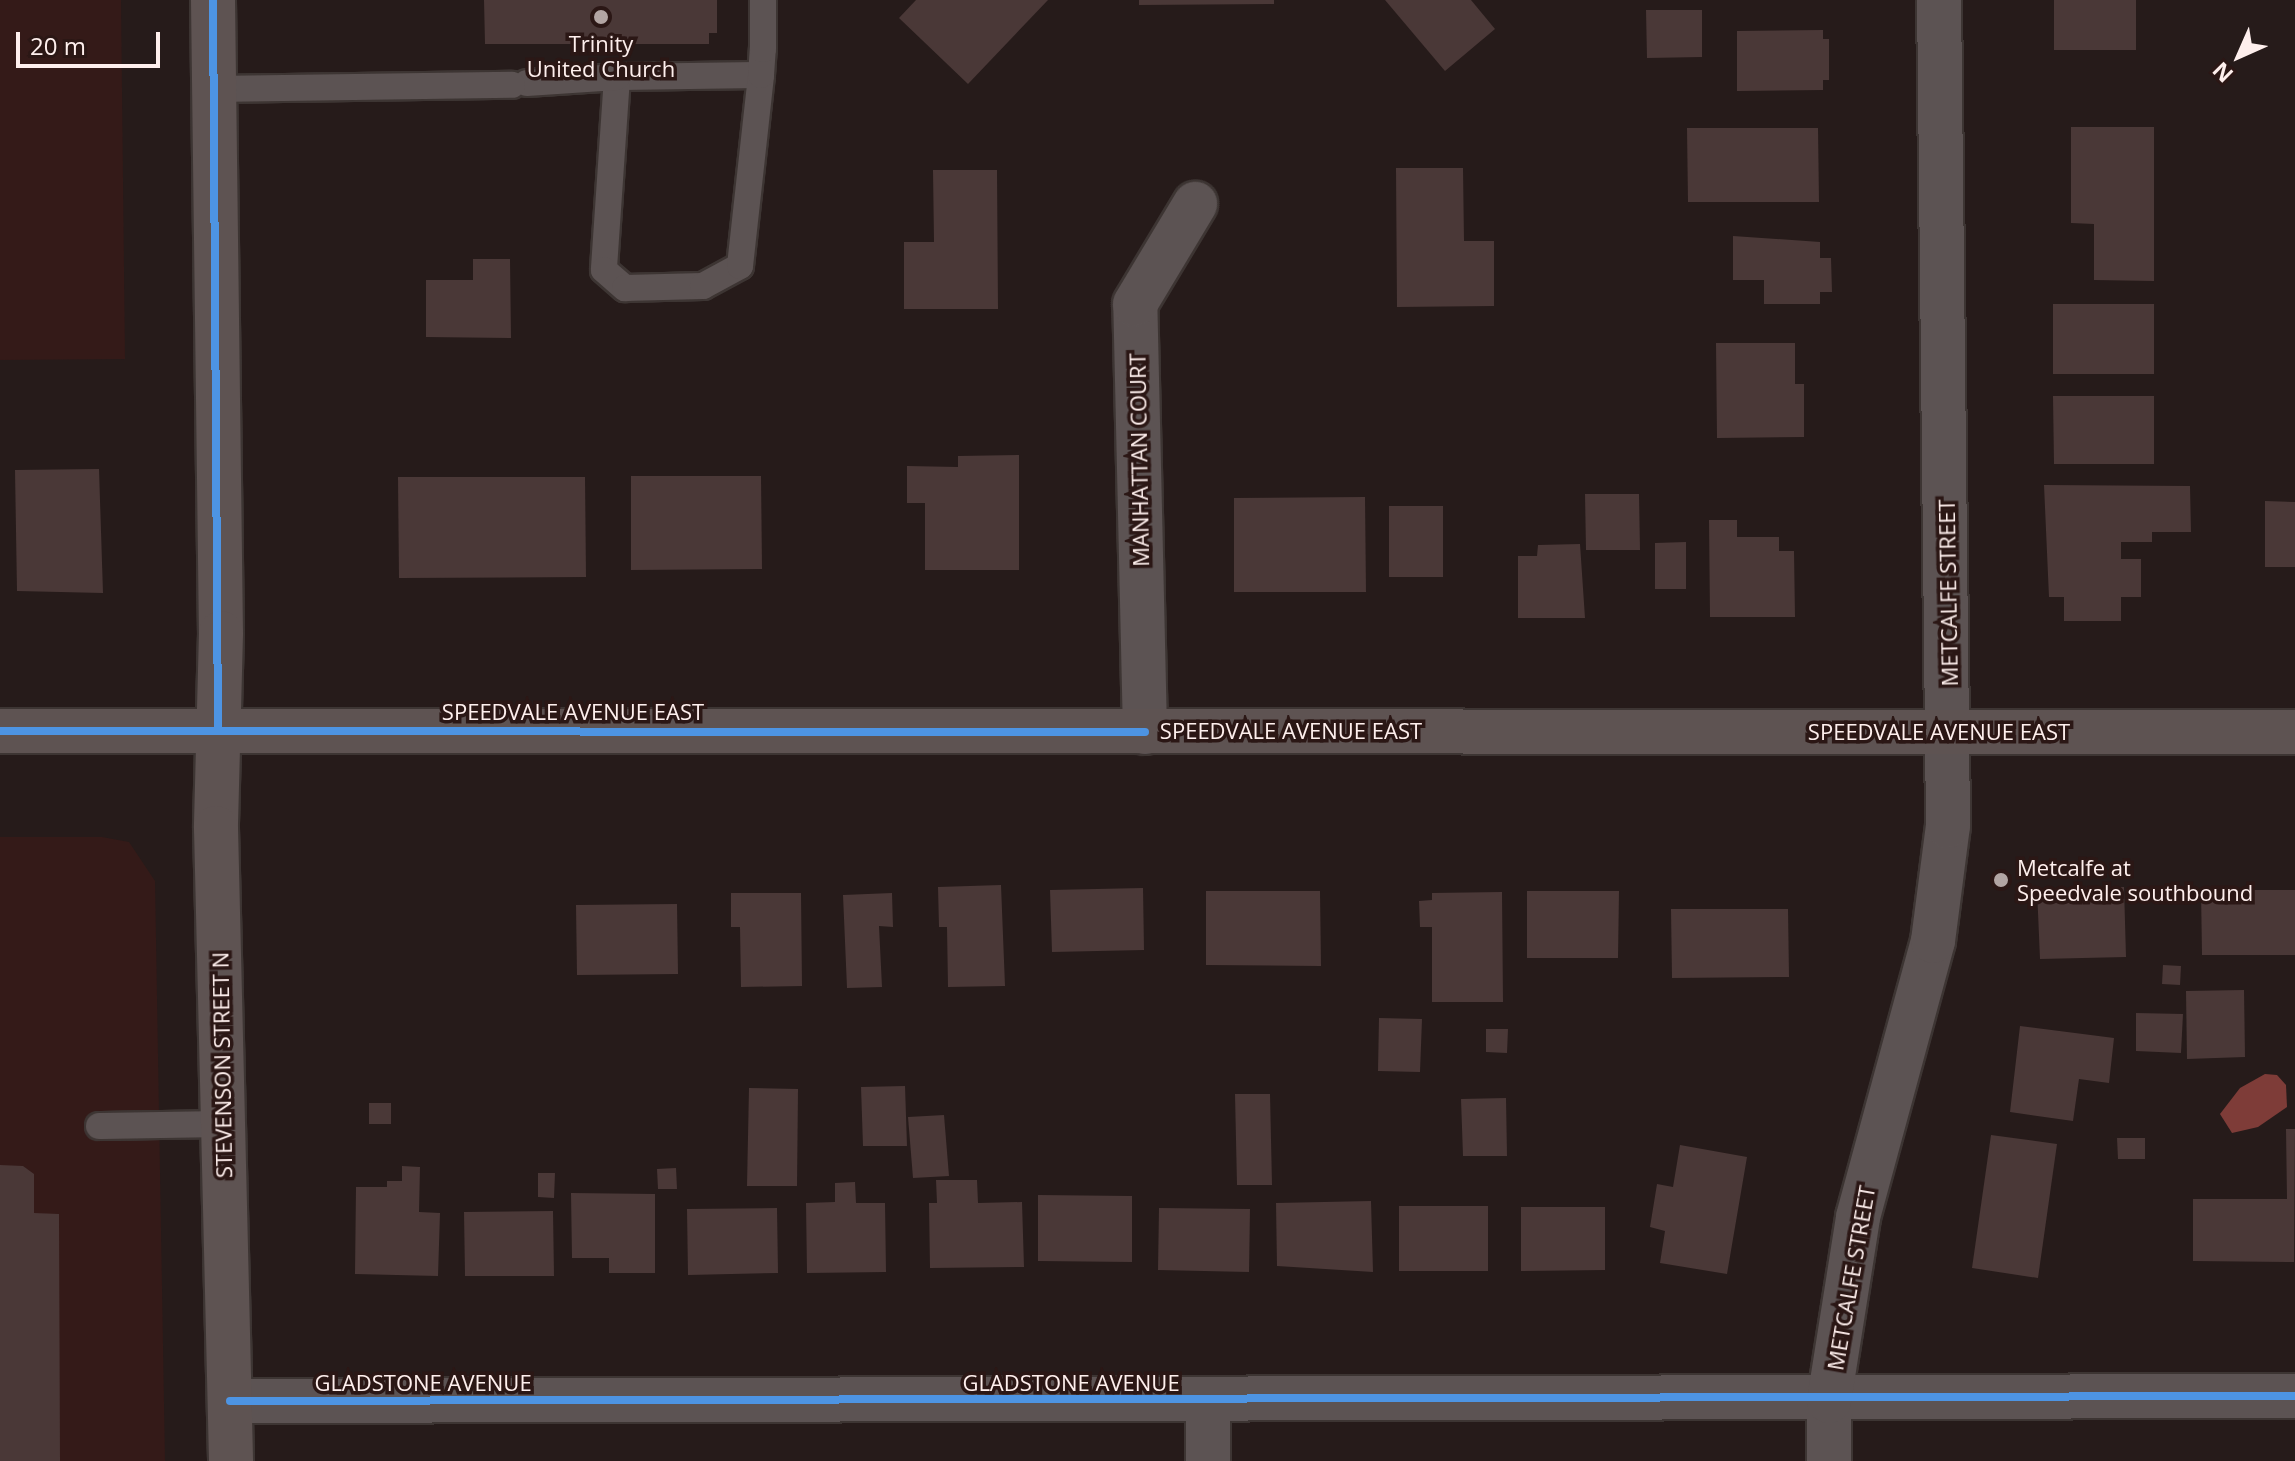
<!DOCTYPE html>
<style>
body{margin:0}
#map{position:relative;width:2295px;height:1461px;overflow:hidden;background:#261b1a;font-family:"Open Sans",sans-serif}
div>[style]{position:absolute}
.built>*{inset:0;background:#341a18}
.water>*{inset:0;background:#7e3c38}
.building>*{inset:0;background:#4a3837}
.roads{filter:drop-shadow(2px 0 #3d3533) drop-shadow(-2px 0 #3d3533) drop-shadow(0 2px #3d3533) drop-shadow(0 -2px #3d3533)}
.lane>*{height:26px;margin:-13px;padding:0 13px;transform-origin:13px;border-radius:13px;background:#5c5353}
.street>*{height:44px;margin:-22px;padding:0 22px;transform-origin:22px;border-radius:22px;background:#5c5353}
.secondary>*{height:44px;margin:-22px;padding:0 22px;transform-origin:22px;border-radius:22px;background:#5e5352}
.cycleway>*{height:8px;margin:-4px;padding:0 4px;transform-origin:4px;border-radius:4px;background:#4d94e3}
.dots>*{width:22px;height:22px;translate:-50% -50%;box-sizing:border-box;border:4px solid #2b1715;border-radius:50%}
span{translate:-50% -50%;white-space:nowrap;text-align:center;line-height:1.15;-webkit-text-stroke:7px #2b1715;paint-order:stroke}
.poi-label{font-size:22px;color:#feefed}
.left{translate:0 -50%;text-align:left}
.street-label{font-size:22px;color:#feefed}
.north{position:absolute;left:2199px;top:16px;width:80px;height:80px;-webkit-text-stroke:6px #2b1715;paint-order:stroke;rotate:225deg;font-size:22px;font-weight:700;line-height:32px;text-align:center;color:#feefed}
.north::after{content:'';display:block;margin:auto;width:28px;height:36px;background:#feefed;clip-path:polygon(50% 0,100% 100%,50% 72%,0 100%)}
.scale{position:absolute;left:16px;top:32px;width:144px;height:36px;box-sizing:border-box;border:4px solid #feefed;border-top:0;padding-left:10px;font-size:24px;line-height:28px;white-space:nowrap;color:#feefed;-webkit-text-stroke:6px #2b1715;paint-order:stroke}
</style>
<div id="map">
<div class="built">
<div style="clip-path:polygon(0 0,121px 0,125px 359px,0 360px)"></div>
<div style="clip-path:polygon(0 837px,102px 837px,129px 842px,155px 881px,165px 1461px,0 1461px)"></div>
</div>
<div class="water">
<div style="clip-path:polygon(2265px 1074px,2277px 1075px,2286px 1085px,2287px 1107px,2258px 1127px,2232px 1133px,2220px 1114px,2240px 1088px)"></div>
</div>
<div class="building">
<div style="clip-path:polygon(484px 0,717px 0,717px 33px,709px 33px,709px 44px,485px 44px)"></div>
<div style="clip-path:polygon(916px 0,1048px 0,968px 84px,899px 18px)"></div>
<div style="clip-path:polygon(1139px 0,1274px 0,1274px 4px,1139px 5px)"></div>
<div style="clip-path:polygon(1385px 0,1471px 0,1495px 29px,1445px 71px)"></div>
<div style="clip-path:polygon(2054px 0,2136px 0,2136px 50px,2054px 50px)"></div>
<div style="clip-path:polygon(1646px 10px,1702px 10px,1702px 57px,1647px 58px)"></div>
<div style="clip-path:polygon(1823px 30px,1823px 39px,1829px 39px,1829px 80px,1823px 80px,1823px 90px,1737px 91px,1737px 31px)"></div>
<div style="clip-path:polygon(2071px 127px,2154px 127px,2154px 281px,2094px 280px,2094px 224px,2071px 223px)"></div>
<div style="clip-path:polygon(1687px 128px,1818px 128px,1819px 202px,1688px 202px)"></div>
<div style="clip-path:polygon(1396px 168px,1463px 168px,1464px 241px,1494px 241px,1494px 306px,1397px 307px)"></div>
<div style="clip-path:polygon(933px 170px,997px 170px,998px 309px,904px 309px,904px 242px,934px 242px)"></div>
<div style="clip-path:polygon(1733px 236px,1820px 242px,1820px 258px,1831px 258px,1832px 292px,1820px 292px,1820px 304px,1764px 304px,1764px 280px,1733px 280px)"></div>
<div style="clip-path:polygon(473px 259px,510px 259px,511px 338px,426px 337px,426px 280px,473px 280px)"></div>
<div style="clip-path:polygon(2053px 304px,2154px 304px,2154px 374px,2053px 374px)"></div>
<div style="clip-path:polygon(1716px 343px,1795px 343px,1795px 384px,1804px 384px,1804px 437px,1717px 438px)"></div>
<div style="clip-path:polygon(2053px 396px,2154px 396px,2154px 464px,2054px 464px)"></div>
<div style="clip-path:polygon(1019px 455px,1019px 570px,925px 570px,925px 503px,907px 503px,907px 466px,958px 467px,958px 456px)"></div>
<div style="clip-path:polygon(99px 469px,103px 593px,17px 591px,15px 470px)"></div>
<div style="clip-path:polygon(631px 476px,761px 476px,762px 569px,631px 570px)"></div>
<div style="clip-path:polygon(398px 477px,585px 477px,586px 577px,399px 578px)"></div>
<div style="clip-path:polygon(2044px 485px,2190px 486px,2191px 532px,2152px 532px,2152px 542px,2121px 542px,2121px 559px,2141px 559px,2141px 597px,2121px 597px,2121px 621px,2064px 621px,2064px 597px,2049px 597px)"></div>
<div style="clip-path:polygon(1585px 494px,1639px 494px,1640px 550px,1586px 550px)"></div>
<div style="clip-path:polygon(1365px 497px,1366px 592px,1234px 592px,1234px 498px)"></div>
<div style="clip-path:polygon(2265px 501px,2295px 502px,2295px 567px,2265px 567px)"></div>
<div style="clip-path:polygon(1389px 506px,1443px 506px,1443px 577px,1389px 577px)"></div>
<div style="clip-path:polygon(1709px 520px,1737px 520px,1737px 537px,1779px 537px,1779px 551px,1794px 551px,1795px 617px,1710px 617px)"></div>
<div style="clip-path:polygon(1686px 542px,1686px 589px,1655px 589px,1655px 543px)"></div>
<div style="clip-path:polygon(1580px 544px,1585px 618px,1518px 618px,1518px 556px,1537px 556px,1538px 545px)"></div>
<div style="clip-path:polygon(1001px 885px,1005px 986px,948px 987px,947px 927px,939px 927px,938px 887px)"></div>
<div style="clip-path:polygon(2124px 887px,2126px 957px,2040px 959px,2037px 889px)"></div>
<div style="clip-path:polygon(1143px 888px,1144px 950px,1052px 952px,1050px 890px)"></div>
<div style="clip-path:polygon(2201px 890px,2295px 890px,2295px 955px,2202px 955px)"></div>
<div style="clip-path:polygon(1206px 891px,1320px 891px,1321px 966px,1206px 965px)"></div>
<div style="clip-path:polygon(1527px 891px,1619px 891px,1618px 958px,1527px 958px)"></div>
<div style="clip-path:polygon(1502px 892px,1503px 1002px,1432px 1002px,1432px 927px,1420px 927px,1419px 901px,1432px 900px,1432px 893px)"></div>
<div style="clip-path:polygon(731px 893px,801px 893px,802px 986px,741px 987px,740px 927px,731px 927px)"></div>
<div style="clip-path:polygon(892px 893px,893px 927px,879px 926px,882px 987px,847px 988px,843px 895px)"></div>
<div style="clip-path:polygon(677px 904px,678px 974px,577px 975px,576px 905px)"></div>
<div style="clip-path:polygon(1671px 909px,1788px 909px,1789px 977px,1672px 978px)"></div>
<div style="clip-path:polygon(2163px 965px,2181px 966px,2180px 985px,2162px 984px)"></div>
<div style="clip-path:polygon(2244px 990px,2245px 1057px,2187px 1059px,2186px 991px)"></div>
<div style="clip-path:polygon(2136px 1013px,2183px 1014px,2181px 1053px,2136px 1051px)"></div>
<div style="clip-path:polygon(1379px 1018px,1422px 1019px,1420px 1072px,1378px 1071px)"></div>
<div style="clip-path:polygon(2020px 1026px,2114px 1038px,2109px 1083px,2079px 1079px,2073px 1121px,2010px 1112px)"></div>
<div style="clip-path:polygon(1486px 1029px,1508px 1029px,1507px 1053px,1486px 1052px)"></div>
<div style="clip-path:polygon(905px 1086px,907px 1146px,863px 1146px,861px 1087px)"></div>
<div style="clip-path:polygon(749px 1088px,798px 1089px,797px 1186px,747px 1186px)"></div>
<div style="clip-path:polygon(1235px 1094px,1270px 1094px,1272px 1185px,1237px 1185px)"></div>
<div style="clip-path:polygon(1506px 1098px,1507px 1156px,1463px 1156px,1461px 1099px)"></div>
<div style="clip-path:polygon(369px 1103px,391px 1103px,391px 1124px,369px 1124px)"></div>
<div style="clip-path:polygon(944px 1115px,949px 1176px,913px 1178px,908px 1117px)"></div>
<div style="clip-path:polygon(2286px 1129px,2295px 1129px,2294px 1262px,2193px 1261px,2193px 1199px,2287px 1199px)"></div>
<div style="clip-path:polygon(1991px 1135px,2057px 1144px,2038px 1278px,1972px 1268px)"></div>
<div style="clip-path:polygon(2117px 1138px,2145px 1138px,2145px 1159px,2118px 1159px)"></div>
<div style="clip-path:polygon(1680px 1145px,1747px 1157px,1727px 1274px,1660px 1263px,1665px 1231px,1650px 1227px,1657px 1184px,1673px 1187px)"></div>
<div style="clip-path:polygon(0 1165px,23px 1166px,34px 1174px,34px 1213px,59px 1214px,60px 1461px,0 1461px)"></div>
<div style="clip-path:polygon(402px 1166px,420px 1167px,419px 1212px,440px 1213px,438px 1276px,355px 1274px,356px 1187px,387px 1187px,387px 1181px,402px 1181px)"></div>
<div style="clip-path:polygon(676px 1168px,677px 1189px,658px 1189px,657px 1169px)"></div>
<div style="clip-path:polygon(538px 1173px,555px 1173px,554px 1198px,538px 1197px)"></div>
<div style="clip-path:polygon(936px 1180px,977px 1180px,978px 1203px,1022px 1202px,1024px 1267px,930px 1268px,929px 1203px,937px 1203px)"></div>
<div style="clip-path:polygon(855px 1182px,856px 1203px,885px 1203px,886px 1272px,807px 1273px,806px 1203px,835px 1202px,835px 1183px)"></div>
<div style="clip-path:polygon(571px 1193px,655px 1194px,655px 1273px,609px 1273px,609px 1258px,572px 1258px)"></div>
<div style="clip-path:polygon(1038px 1195px,1132px 1196px,1132px 1262px,1038px 1261px)"></div>
<div style="clip-path:polygon(1371px 1201px,1373px 1272px,1277px 1266px,1276px 1203px)"></div>
<div style="clip-path:polygon(1399px 1206px,1488px 1206px,1488px 1271px,1399px 1271px)"></div>
<div style="clip-path:polygon(1521px 1207px,1605px 1207px,1605px 1270px,1521px 1271px)"></div>
<div style="clip-path:polygon(777px 1208px,778px 1273px,688px 1275px,687px 1209px)"></div>
<div style="clip-path:polygon(1159px 1208px,1250px 1209px,1249px 1272px,1158px 1270px)"></div>
<div style="clip-path:polygon(553px 1211px,554px 1276px,465px 1276px,464px 1212px)"></div>
</div>
<div class="roads">
<div class="lane">
<div style="left:761px;top:75px;width:144px;rotate:179.2deg"></div>
<div style="left:617px;top:77px;width:193px;rotate:93.9deg"></div>
<div style="left:604px;top:270px;width:28px;rotate:41deg"></div>
<div style="left:625px;top:288px;width:78px;rotate:-1.5deg"></div>
<div style="left:703px;top:286px;width:42px;rotate:-28.4deg"></div>
<div style="left:740px;top:266px;width:192px;rotate:-83.7deg"></div>
<div style="left:761px;top:75px;width:26px;rotate:-86deg"></div>
<div style="left:763px;top:49px;width:49px;rotate:-90deg"></div>
<div style="left:527px;top:83px;width:90px;rotate:-3.8deg"></div>
<div style="left:214px;top:89px;width:298px;rotate:-0.8deg"></div>
<div style="left:99px;top:1126px;width:125px;rotate:-0.9deg"></div>
</div>
<div class="street">
<div style="left:1145px;top:732px;width:428px;rotate:-91.3deg"></div>
<div style="left:1135px;top:304px;width:117px;rotate:-59deg"></div>
<div style="left:230px;top:1401px;width:2065px;rotate:-0.14deg"></div>
<div style="left:1208px;top:1461px;width:60px;rotate:-90deg"></div>
<div style="left:1829px;top:1461px;width:60px;rotate:-90deg"></div>
<div style="left:1829px;top:1401px;width:186px;rotate:-81deg"></div>
<div style="left:1858px;top:1217px;width:286px;rotate:-74.8deg"></div>
<div style="left:1933px;top:941px;width:116px;rotate:-82.6deg"></div>
<div style="left:1948px;top:826px;width:826px;rotate:-90.62deg"></div>
</div>
<div class="secondary">
<div style="left:213px;top:0;width:633px;rotate:89.28deg"></div>
<div style="left:221px;top:633px;width:195px;rotate:91.5deg"></div>
<div style="left:216px;top:828px;width:633px;rotate:88.64deg"></div>
<div style="left:0;top:731px;width:2295px;rotate:0.02deg"></div>
</div>
</div>
<div class="cycleway">
<div style="left:213px;top:0;width:730px;rotate:89.61deg"></div>
<div style="left:0;top:731px;width:1145px;rotate:0.05deg"></div>
<div style="left:230px;top:1401px;width:2065px;rotate:-0.14deg"></div>
</div>
<div class="dots">
<div style="left:601px;top:17px;background:#b2a5a3"></div>
<div style="left:2001px;top:880px;background:#b2a5a3"></div>
</div>
<div class="poi-label">
<span style="left:601px;top:56px">Trinity<br>United Church</span>
<span class="left" style="left:2017px;top:880px">Metcalfe at<br>Speedvale southbound</span>
</div>
<div class="street-label">
<span style="left:1139px;top:460px;rotate:-91deg">MANHATTAN COURT</span>
<span style="left:1948px;top:593px;rotate:-91deg">METCALFE STREET</span>
<span style="left:573px;top:712px">SPEEDVALE AVENUE EAST</span>
<span style="left:1291px;top:731px">SPEEDVALE AVENUE EAST</span>
<span style="left:1939px;top:732px">SPEEDVALE AVENUE EAST</span>
<span style="left:222px;top:1065px;rotate:-91deg">STEVENSON STREET N</span>
<span style="left:1851px;top:1278px;rotate:-80deg">METCALFE STREET</span>
<span style="left:423px;top:1383px">GLADSTONE AVENUE</span>
<span style="left:1071px;top:1383px">GLADSTONE AVENUE</span>
</div>
<div class="north">N</div>
<div class="scale">20 m</div>
</div>
